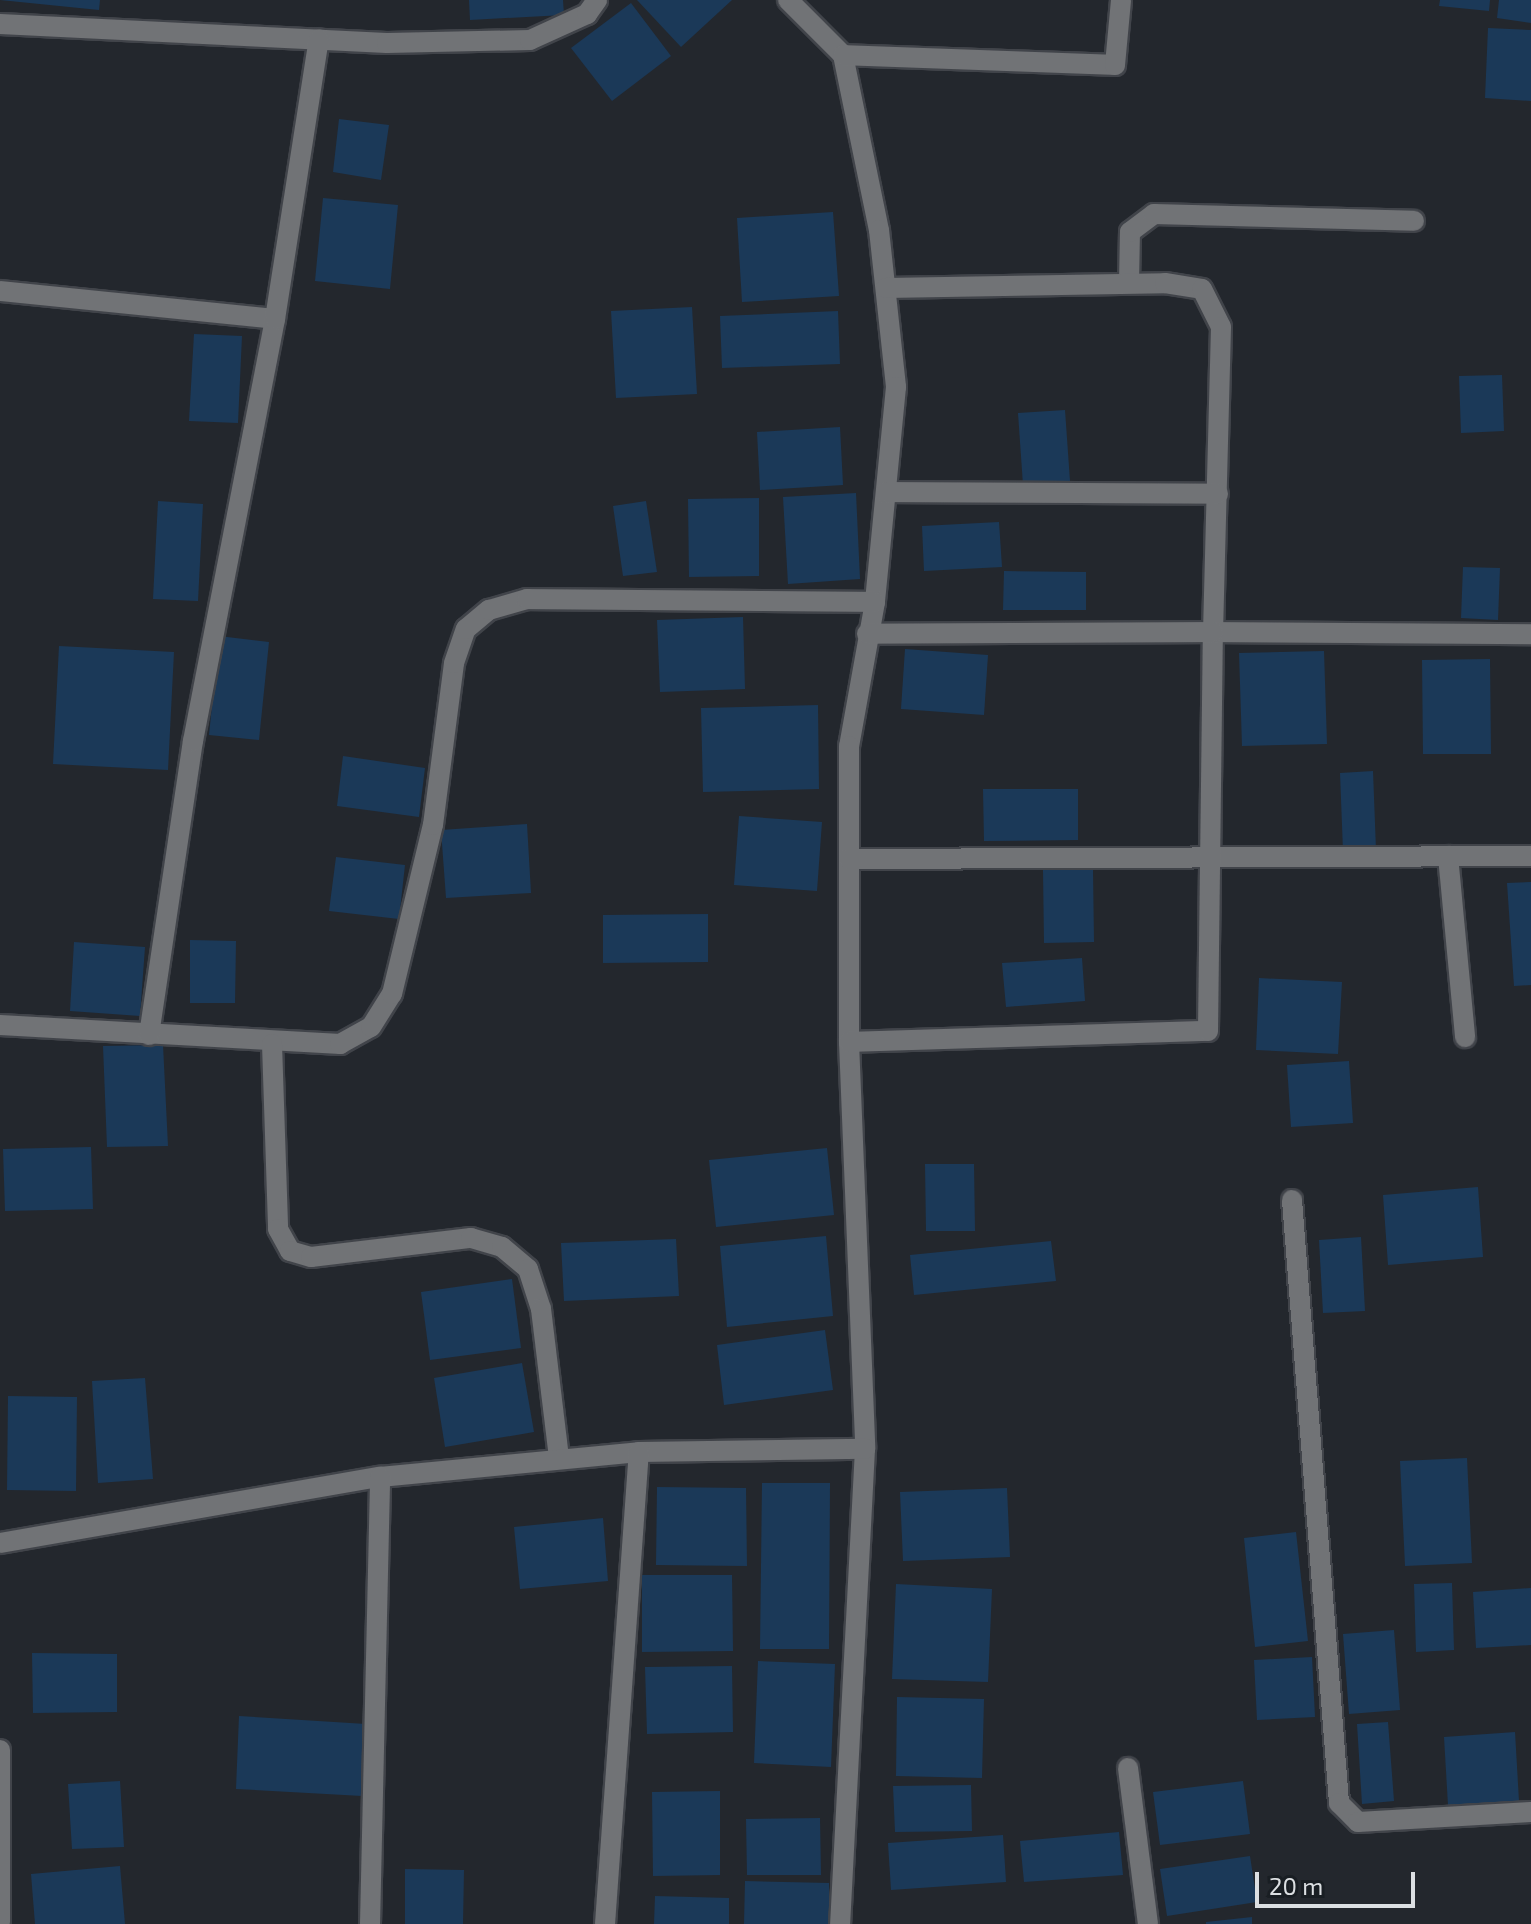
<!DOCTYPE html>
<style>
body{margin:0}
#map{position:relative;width:1531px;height:1924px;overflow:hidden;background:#23272d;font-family:"Exo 2",sans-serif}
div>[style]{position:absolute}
.building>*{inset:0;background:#1b3958}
.roads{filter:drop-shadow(2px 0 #41444a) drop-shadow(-2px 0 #41444a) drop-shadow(0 2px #41444a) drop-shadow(0 -2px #41444a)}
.minor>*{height:20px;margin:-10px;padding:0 10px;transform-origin:10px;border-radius:10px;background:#717376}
span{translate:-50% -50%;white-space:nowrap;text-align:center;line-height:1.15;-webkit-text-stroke:7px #191e23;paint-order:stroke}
.scale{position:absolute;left:1255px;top:1872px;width:160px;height:36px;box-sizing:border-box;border:4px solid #dcdfe2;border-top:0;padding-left:10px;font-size:24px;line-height:28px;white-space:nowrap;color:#dcdfe2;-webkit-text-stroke:6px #191e23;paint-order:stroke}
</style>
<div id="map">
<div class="building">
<div style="clip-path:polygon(0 0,100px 0,99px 10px)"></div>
<div style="clip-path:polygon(469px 0,563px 0,564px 15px,470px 20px)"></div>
<div style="clip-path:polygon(637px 0,732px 0,681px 47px)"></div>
<div style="clip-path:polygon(1440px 0,1490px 0,1489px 11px,1439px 6px)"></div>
<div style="clip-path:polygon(1499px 0,1531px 0,1531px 23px,1497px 18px)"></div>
<div style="clip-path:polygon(631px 3px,671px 56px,612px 101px,571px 48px)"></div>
<div style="clip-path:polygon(1488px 28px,1531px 30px,1531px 101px,1485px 98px)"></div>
<div style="clip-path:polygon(339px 119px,389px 125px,381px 180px,333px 172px)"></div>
<div style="clip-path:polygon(323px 198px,398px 205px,390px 289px,315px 281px)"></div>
<div style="clip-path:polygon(833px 212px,839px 296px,742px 302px,737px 218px)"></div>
<div style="clip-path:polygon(692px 307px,697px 394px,616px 398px,611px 311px)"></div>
<div style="clip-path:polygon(838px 311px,840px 364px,722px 368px,720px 316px)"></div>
<div style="clip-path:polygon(194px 334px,242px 336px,238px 423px,189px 421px)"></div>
<div style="clip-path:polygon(1502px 375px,1504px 431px,1461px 433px,1459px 376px)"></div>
<div style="clip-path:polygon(1065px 410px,1070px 481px,1023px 485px,1018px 413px)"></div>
<div style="clip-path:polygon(840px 427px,843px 485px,760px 490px,757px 432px)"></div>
<div style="clip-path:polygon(856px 493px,860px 579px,788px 584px,783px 497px)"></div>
<div style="clip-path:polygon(759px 498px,759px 576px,689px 577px,688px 499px)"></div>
<div style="clip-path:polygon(158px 501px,203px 504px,198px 601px,153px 599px)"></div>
<div style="clip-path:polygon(646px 501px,657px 572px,623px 576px,613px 506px)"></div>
<div style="clip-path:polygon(999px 522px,1002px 567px,924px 571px,922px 526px)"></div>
<div style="clip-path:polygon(1463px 567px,1500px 568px,1498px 620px,1461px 618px)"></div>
<div style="clip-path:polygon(1004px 571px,1086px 572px,1086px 610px,1003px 610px)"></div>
<div style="clip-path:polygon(743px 617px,745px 689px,660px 692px,657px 620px)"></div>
<div style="clip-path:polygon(219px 636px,269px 642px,259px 740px,209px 735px)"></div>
<div style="clip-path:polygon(59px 646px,174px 652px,168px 770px,53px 764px)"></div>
<div style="clip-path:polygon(905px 649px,988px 655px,984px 715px,901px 709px)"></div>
<div style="clip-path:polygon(1324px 651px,1327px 744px,1242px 746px,1239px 653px)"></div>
<div style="clip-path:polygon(1490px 659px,1491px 754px,1423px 754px,1422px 660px)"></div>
<div style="clip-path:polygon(818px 705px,819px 789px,703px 792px,701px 708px)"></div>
<div style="clip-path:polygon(343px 756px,425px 768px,419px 817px,337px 806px)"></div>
<div style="clip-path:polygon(1373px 771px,1376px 850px,1343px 851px,1340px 773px)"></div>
<div style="clip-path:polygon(983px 789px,1078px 789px,1078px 840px,984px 841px)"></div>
<div style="clip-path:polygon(739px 816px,822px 822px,817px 891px,734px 885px)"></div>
<div style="clip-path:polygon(527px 824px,531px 893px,446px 898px,441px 830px)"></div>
<div style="clip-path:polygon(336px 857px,405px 865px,399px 919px,329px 911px)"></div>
<div style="clip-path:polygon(1043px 870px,1093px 870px,1094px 942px,1044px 943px)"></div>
<div style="clip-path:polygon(1531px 882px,1531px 985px,1514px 986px,1507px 883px)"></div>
<div style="clip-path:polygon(708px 914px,708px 962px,603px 963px,603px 915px)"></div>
<div style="clip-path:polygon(190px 940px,236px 941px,235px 1003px,190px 1003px)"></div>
<div style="clip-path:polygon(74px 942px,145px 947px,140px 1016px,70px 1011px)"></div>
<div style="clip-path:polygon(1082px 958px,1085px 1001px,1006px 1007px,1002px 963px)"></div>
<div style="clip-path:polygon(1259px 978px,1342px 982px,1338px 1054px,1256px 1050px)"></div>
<div style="clip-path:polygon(163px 1045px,168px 1146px,107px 1147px,103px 1046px)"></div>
<div style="clip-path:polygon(1349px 1061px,1353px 1123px,1291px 1127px,1287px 1065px)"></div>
<div style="clip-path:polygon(91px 1147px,93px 1209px,5px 1211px,3px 1149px)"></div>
<div style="clip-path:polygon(827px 1148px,834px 1215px,716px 1227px,709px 1160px)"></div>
<div style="clip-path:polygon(925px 1164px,974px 1164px,975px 1231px,926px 1231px)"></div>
<div style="clip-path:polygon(1478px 1187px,1483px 1257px,1388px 1265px,1383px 1195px)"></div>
<div style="clip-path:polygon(826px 1236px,833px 1316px,727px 1327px,720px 1246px)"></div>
<div style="clip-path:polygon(1361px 1237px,1365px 1311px,1323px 1313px,1319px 1240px)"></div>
<div style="clip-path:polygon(676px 1239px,679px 1296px,564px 1301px,561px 1243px)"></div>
<div style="clip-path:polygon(1051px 1241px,1056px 1281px,914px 1295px,910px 1255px)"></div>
<div style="clip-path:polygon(512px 1279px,521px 1348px,430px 1360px,421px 1292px)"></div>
<div style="clip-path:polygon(825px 1330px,833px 1390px,724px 1405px,717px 1345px)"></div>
<div style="clip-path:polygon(522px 1363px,534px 1432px,445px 1447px,434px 1378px)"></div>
<div style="clip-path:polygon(145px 1378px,153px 1479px,98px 1483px,92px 1381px)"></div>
<div style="clip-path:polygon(8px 1396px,77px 1397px,76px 1491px,7px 1490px)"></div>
<div style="clip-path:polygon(1467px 1458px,1472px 1563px,1405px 1566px,1400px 1461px)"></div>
<div style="clip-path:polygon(762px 1483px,830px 1483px,829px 1649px,760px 1649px)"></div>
<div style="clip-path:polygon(657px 1487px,746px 1488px,747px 1566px,656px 1565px)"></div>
<div style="clip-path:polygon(1007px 1488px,1010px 1557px,903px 1561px,900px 1492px)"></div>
<div style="clip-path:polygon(603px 1518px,608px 1581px,520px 1589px,514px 1527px)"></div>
<div style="clip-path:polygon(1296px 1532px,1308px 1641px,1255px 1647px,1244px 1538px)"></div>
<div style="clip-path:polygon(642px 1575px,732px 1575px,733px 1651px,642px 1652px)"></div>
<div style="clip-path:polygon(1452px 1583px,1454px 1650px,1416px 1652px,1414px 1584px)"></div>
<div style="clip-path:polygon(896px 1584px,992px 1589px,988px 1682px,892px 1679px)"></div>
<div style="clip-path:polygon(1531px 1588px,1531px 1645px,1476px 1648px,1473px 1592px)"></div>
<div style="clip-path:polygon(1394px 1630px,1400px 1710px,1349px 1714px,1343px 1634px)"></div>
<div style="clip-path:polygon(32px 1653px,117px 1654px,117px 1712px,33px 1713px)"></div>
<div style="clip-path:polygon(1312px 1657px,1315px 1717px,1257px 1720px,1254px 1660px)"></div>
<div style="clip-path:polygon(758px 1661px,835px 1664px,831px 1767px,754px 1763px)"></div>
<div style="clip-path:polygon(732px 1666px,733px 1732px,647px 1734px,645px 1667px)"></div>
<div style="clip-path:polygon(897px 1697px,984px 1699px,982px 1778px,896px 1776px)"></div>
<div style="clip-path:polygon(239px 1716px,366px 1724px,362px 1796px,236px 1789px)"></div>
<div style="clip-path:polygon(1388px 1722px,1394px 1801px,1362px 1804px,1357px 1724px)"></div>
<div style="clip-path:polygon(1515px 1732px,1519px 1801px,1448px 1805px,1444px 1737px)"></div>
<div style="clip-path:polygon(120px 1781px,124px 1847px,72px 1849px,68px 1784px)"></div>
<div style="clip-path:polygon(1243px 1781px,1250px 1834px,1160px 1845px,1153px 1792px)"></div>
<div style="clip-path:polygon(971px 1785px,972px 1831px,895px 1832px,893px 1786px)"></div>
<div style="clip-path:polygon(720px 1791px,720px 1875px,653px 1876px,652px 1792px)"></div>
<div style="clip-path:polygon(820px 1818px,821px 1875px,747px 1875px,746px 1819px)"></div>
<div style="clip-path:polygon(1119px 1832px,1123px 1875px,1024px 1882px,1020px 1841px)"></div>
<div style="clip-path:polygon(1003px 1835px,1006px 1882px,891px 1890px,888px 1843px)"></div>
<div style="clip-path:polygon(1250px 1856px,1257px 1902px,1167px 1916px,1160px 1869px)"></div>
<div style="clip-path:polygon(120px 1866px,125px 1924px,35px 1924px,31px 1874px)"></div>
<div style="clip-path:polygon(405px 1869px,464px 1870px,463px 1924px,405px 1924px)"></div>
<div style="clip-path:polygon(745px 1881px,829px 1883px,829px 1924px,744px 1924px)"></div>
<div style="clip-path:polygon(655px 1896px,729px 1898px,729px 1924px,654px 1924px)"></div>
<div style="clip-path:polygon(1252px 1917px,1252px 1924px,1206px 1924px,1206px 1922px)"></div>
</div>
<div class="roads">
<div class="minor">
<div style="left:788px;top:0;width:78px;rotate:45deg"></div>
<div style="left:843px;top:55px;width:179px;rotate:78.4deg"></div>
<div style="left:879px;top:230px;width:158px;rotate:83.8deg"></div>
<div style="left:896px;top:387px;width:216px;rotate:95.6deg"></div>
<div style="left:875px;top:602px;width:146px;rotate:100.2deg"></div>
<div style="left:849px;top:746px;width:296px;rotate:90deg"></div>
<div style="left:849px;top:1042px;width:407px;rotate:87.7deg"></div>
<div style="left:865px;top:1449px;width:476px;rotate:93deg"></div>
<div style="left:0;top:24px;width:387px;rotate:2.8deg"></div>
<div style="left:387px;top:43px;width:143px;rotate:-1.2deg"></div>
<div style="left:530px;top:40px;width:63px;rotate:-24.5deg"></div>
<div style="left:587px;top:14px;width:17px;rotate:-54deg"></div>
<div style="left:843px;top:55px;width:272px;rotate:2.1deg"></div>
<div style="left:1115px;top:65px;width:65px;rotate:-84.7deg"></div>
<div style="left:1129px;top:283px;width:51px;rotate:-88.9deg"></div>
<div style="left:1130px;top:232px;width:30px;rotate:-37deg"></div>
<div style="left:1154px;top:214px;width:260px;rotate:1.5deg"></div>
<div style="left:886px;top:288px;width:279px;rotate:-1deg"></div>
<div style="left:1165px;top:283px;width:37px;rotate:9deg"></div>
<div style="left:1202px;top:289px;width:42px;rotate:63.4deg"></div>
<div style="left:1221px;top:327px;width:305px;rotate:91.5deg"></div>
<div style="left:1213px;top:632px;width:318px;rotate:0.4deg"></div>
<div style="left:0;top:291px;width:276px;rotate:5.8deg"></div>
<div style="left:886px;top:492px;width:332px;rotate:0.3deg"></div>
<div style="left:1448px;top:856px;width:182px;rotate:84.6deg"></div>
<div style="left:849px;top:859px;width:682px;rotate:-0.25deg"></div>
<div style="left:0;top:1025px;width:341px;rotate:3.2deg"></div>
<div style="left:340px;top:1044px;width:35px;rotate:-29deg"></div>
<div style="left:371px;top:1027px;width:39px;rotate:-58deg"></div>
<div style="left:392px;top:994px;width:174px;rotate:-76.4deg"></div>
<div style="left:433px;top:825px;width:163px;rotate:-82.6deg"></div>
<div style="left:454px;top:663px;width:36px;rotate:-71deg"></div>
<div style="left:466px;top:629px;width:30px;rotate:-40deg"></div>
<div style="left:489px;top:610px;width:40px;rotate:-16deg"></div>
<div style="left:527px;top:599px;width:348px;rotate:0.5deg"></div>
<div style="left:149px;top:1035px;width:297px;rotate:-81.5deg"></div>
<div style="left:193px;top:741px;width:430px;rotate:-79deg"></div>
<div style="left:275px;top:319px;width:283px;rotate:-81.1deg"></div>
<div style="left:849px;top:1042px;width:359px;rotate:-1.8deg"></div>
<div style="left:1208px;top:1031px;width:399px;rotate:-89.3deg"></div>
<div style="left:1213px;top:632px;width:346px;rotate:179.7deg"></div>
<div style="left:272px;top:1044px;width:185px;rotate:88.1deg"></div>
<div style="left:278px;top:1229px;width:25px;rotate:61deg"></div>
<div style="left:290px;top:1251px;width:22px;rotate:16deg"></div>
<div style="left:311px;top:1257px;width:161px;rotate:-6.8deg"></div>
<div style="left:471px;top:1238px;width:32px;rotate:16deg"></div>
<div style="left:502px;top:1247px;width:34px;rotate:40deg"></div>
<div style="left:528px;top:1269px;width:42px;rotate:72deg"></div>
<div style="left:541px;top:1309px;width:150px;rotate:83.1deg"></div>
<div style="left:1292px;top:1200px;width:605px;rotate:85.54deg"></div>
<div style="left:1339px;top:1803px;width:27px;rotate:45deg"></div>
<div style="left:1358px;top:1822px;width:173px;rotate:-3.3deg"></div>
<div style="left:0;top:1543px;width:386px;rotate:-9.9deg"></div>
<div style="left:380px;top:1477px;width:260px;rotate:-5.5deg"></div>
<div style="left:639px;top:1452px;width:226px;rotate:-0.8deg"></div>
<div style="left:0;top:1750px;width:172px;rotate:90deg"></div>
<div style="left:1128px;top:1768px;width:157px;rotate:82.7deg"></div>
<div style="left:370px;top:1924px;width:447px;rotate:-88.7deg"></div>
<div style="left:605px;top:1924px;width:473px;rotate:-85.9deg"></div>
</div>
</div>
<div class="scale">20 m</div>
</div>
